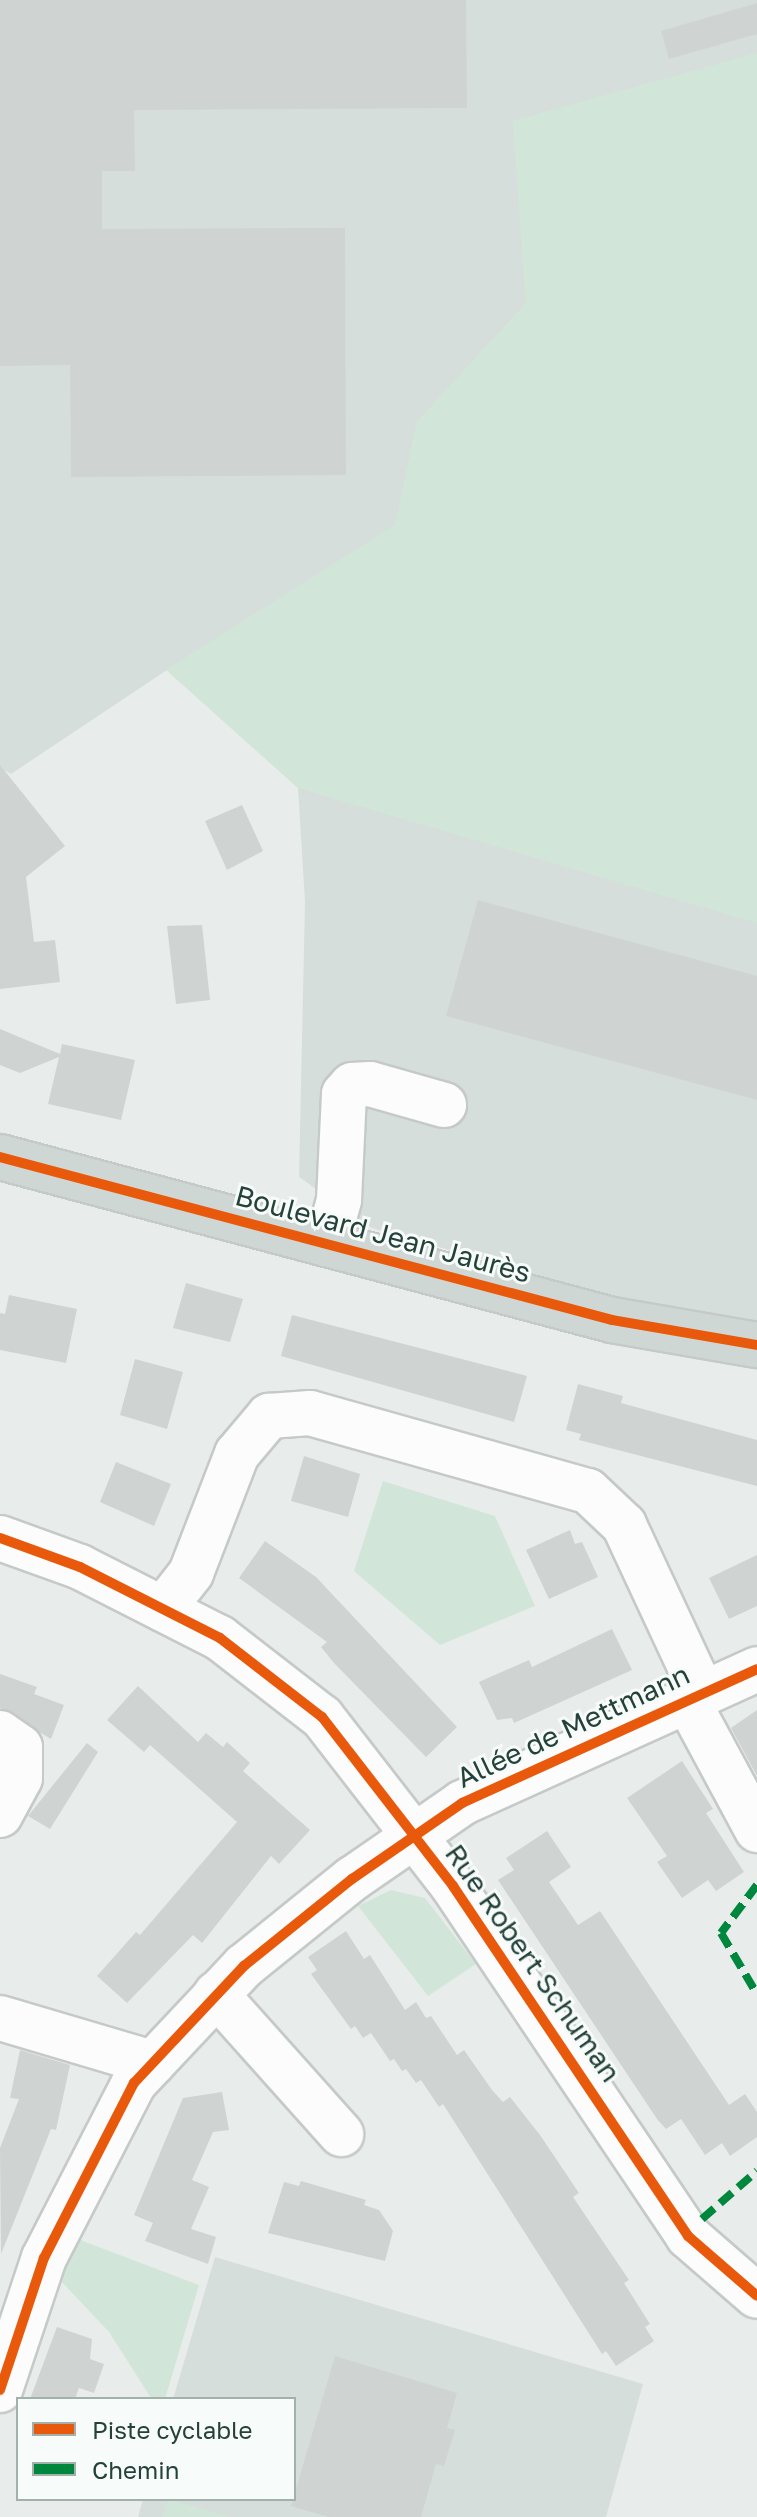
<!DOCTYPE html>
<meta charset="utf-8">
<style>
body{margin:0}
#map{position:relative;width:757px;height:2517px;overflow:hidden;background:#e8edeb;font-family:"Golos Text",sans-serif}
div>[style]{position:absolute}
.built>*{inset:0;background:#d6dedb}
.green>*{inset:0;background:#d1e6d8}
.building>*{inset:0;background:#cfd4d2}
.roads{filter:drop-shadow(2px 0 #c5cac8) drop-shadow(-2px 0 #c5cac8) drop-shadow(0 2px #c5cac8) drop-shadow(0 -2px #c5cac8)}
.minor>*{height:44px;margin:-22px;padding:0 22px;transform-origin:22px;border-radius:22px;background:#fcfcfc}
.major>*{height:44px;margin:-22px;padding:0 22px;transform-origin:22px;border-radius:22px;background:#cfd7d5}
.quiet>*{height:8px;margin-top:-4px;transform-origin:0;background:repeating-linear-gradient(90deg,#00873e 0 16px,transparent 0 24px)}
.cycleway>*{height:10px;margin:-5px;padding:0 5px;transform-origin:5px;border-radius:5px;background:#e8590c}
span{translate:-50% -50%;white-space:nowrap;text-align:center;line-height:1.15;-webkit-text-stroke:6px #f7fbf9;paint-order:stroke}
.street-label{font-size:28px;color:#24423a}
.legend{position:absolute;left:16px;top:2397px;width:280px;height:104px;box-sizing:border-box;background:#f7fbf9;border:2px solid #a3b1ad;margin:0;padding:10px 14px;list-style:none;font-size:24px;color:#24423a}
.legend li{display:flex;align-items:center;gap:16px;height:40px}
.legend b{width:40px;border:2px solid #a3b1ad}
</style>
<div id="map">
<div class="built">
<div style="clip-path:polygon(0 0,757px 0,757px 1324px,652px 1308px,372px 1228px,299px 1177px,305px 902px,298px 788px,167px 670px,11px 774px,0 768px)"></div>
<div style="clip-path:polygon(215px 2257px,643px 2384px,606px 2517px,138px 2517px,143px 2499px,294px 2499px,294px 2399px,173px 2399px)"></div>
</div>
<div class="green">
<div style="clip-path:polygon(757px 53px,757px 923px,298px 788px,166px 670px,395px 525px,417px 422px,526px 303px,513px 121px)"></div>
<div style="clip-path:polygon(383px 1481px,495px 1516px,535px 1606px,440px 1645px,354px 1571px)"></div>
<div style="clip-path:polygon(391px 1890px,425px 1898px,476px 1964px,428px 1996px,358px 1906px)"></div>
<div style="clip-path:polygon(75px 2238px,199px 2285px,165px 2399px,151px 2398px,109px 2332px,60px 2280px)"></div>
<div style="clip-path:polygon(168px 2499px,230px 2517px,163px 2517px)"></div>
</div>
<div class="building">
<div style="clip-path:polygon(0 0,466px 0,467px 108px,134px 110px,135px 171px,102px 171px,102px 229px,345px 228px,346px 475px,71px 477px,70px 365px,0 366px)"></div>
<div style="clip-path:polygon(757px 3px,757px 34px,669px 59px,661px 31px)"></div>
<div style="clip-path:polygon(0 765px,65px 846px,26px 877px,34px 942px,55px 940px,60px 982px,0 989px)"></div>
<div style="clip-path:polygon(242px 805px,263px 851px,227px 870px,205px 821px)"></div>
<div style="clip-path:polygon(478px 900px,757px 976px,757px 1100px,446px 1016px)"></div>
<div style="clip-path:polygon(202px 925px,210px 1000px,176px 1004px,167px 926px)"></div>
<div style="clip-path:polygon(0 1029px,60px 1054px,62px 1044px,135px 1060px,121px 1120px,48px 1104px,59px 1057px,20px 1073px,0 1065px)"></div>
<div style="clip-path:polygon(186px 1283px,243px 1299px,230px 1342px,173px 1328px)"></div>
<div style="clip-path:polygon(9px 1295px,77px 1309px,66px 1363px,0 1350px,0 1313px,5px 1314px)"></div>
<div style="clip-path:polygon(292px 1315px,527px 1376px,514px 1422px,281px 1356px)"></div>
<div style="clip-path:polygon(135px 1359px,183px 1372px,167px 1429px,120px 1415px)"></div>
<div style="clip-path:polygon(578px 1384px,623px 1396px,621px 1403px,757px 1440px,757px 1486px,579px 1440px,581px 1434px,566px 1430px)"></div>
<div style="clip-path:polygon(304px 1456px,360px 1474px,348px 1517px,291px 1501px)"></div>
<div style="clip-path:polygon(116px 1462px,171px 1484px,154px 1526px,100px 1502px)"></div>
<div style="clip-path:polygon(570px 1530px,575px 1544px,582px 1542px,598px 1577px,549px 1599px,526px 1550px)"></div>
<div style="clip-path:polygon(265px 1541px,316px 1577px,457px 1727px,426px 1757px,334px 1663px,321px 1647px,327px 1642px,239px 1578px)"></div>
<div style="clip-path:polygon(757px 1555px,757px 1606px,729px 1619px,709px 1578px)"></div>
<div style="clip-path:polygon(612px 1629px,632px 1670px,514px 1723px,512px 1718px,497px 1720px,479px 1682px,529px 1660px,532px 1667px)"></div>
<div style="clip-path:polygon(0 1674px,37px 1687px,34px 1694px,64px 1705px,51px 1739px,0 1708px)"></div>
<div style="clip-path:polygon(138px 1686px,198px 1742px,206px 1733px,223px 1747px,227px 1742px,250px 1763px,243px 1771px,310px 1830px,279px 1864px,271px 1856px,202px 1943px,193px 1935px,127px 2003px,97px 1976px,136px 1932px,140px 1935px,237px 1822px,150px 1745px,144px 1752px,107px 1720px)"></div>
<div style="clip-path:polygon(757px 1710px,757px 1776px,731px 1728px)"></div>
<div style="clip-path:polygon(87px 1743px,98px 1752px,50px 1829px,28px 1816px)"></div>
<div style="clip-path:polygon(682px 1761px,713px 1809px,706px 1813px,744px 1872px,716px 1891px,708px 1880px,682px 1898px,657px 1862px,667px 1856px,627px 1798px)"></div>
<div style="clip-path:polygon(547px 1831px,571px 1867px,549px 1882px,578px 1925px,600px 1911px,729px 2105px,745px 2094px,757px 2112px,757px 2137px,730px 2156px,722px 2143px,705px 2155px,681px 2119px,666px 2129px,657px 2119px,498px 1880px,514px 1870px,506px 1858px)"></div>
<div style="clip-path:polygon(346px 1931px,364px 1959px,370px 1955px,405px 2010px,416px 2002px,426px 2018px,431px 2016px,457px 2055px,464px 2050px,492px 2090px,503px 2102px,510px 2097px,540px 2135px,579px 2193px,573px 2197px,629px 2280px,624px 2283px,650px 2324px,645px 2327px,654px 2341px,616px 2366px,606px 2351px,602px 2354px,443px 2104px,439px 2107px,421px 2080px,416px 2083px,406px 2069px,402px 2071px,394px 2059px,390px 2061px,371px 2033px,363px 2038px,355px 2026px,351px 2029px,311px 1974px,317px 1970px,308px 1957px)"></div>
<div style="clip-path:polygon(20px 2050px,70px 2065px,56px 2130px,51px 2129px,1px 2254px,0 2148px,19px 2099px,10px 2098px)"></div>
<div style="clip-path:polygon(222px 2092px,229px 2130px,213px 2132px,192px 2180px,209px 2187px,191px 2229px,216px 2237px,208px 2264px,145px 2241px,153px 2223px,134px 2215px,183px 2098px)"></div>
<div style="clip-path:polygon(301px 2181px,366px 2200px,364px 2205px,379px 2210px,393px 2231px,385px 2261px,268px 2233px,284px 2182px,299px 2186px)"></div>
<div style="clip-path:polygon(57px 2327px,92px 2339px,90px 2359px,104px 2364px,94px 2393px,79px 2388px,75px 2399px,30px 2399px)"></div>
<div style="clip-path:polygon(335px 2356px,457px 2393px,447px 2428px,455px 2430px,444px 2466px,436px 2464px,421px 2517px,328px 2517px,291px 2506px)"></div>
</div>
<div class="roads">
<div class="minor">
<div style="left:327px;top:1244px;width:46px;rotate:-74.7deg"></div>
<div style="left:339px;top:1200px;width:106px;rotate:-87.3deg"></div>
<div style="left:344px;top:1094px;width:12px;rotate:-48deg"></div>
<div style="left:352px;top:1085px;width:18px;rotate:-3deg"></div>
<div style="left:370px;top:1084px;width:77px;rotate:15.8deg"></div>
<div style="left:0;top:1538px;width:85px;rotate:19.9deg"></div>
<div style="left:80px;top:1567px;width:157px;rotate:26.9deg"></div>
<div style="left:220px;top:1638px;width:129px;rotate:37.8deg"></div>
<div style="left:322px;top:1717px;width:214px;rotate:52.2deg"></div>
<div style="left:453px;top:1886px;width:422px;rotate:56.1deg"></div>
<div style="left:688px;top:2236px;width:91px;rotate:41deg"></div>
<div style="left:163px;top:1609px;width:46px;rotate:-52.1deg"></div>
<div style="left:191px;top:1573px;width:128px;rotate:-68.9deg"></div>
<div style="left:237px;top:1454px;width:50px;rotate:-49.9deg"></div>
<div style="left:269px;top:1416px;width:41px;rotate:-4.2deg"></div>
<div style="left:310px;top:1413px;width:289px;rotate:15.7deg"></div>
<div style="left:588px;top:1491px;width:50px;rotate:43.4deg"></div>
<div style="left:624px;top:1525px;width:184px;rotate:65deg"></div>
<div style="left:686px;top:1698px;width:150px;rotate:61.7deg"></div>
<div style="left:0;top:1733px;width:24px;rotate:35deg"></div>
<div style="left:20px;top:1747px;width:31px;rotate:90deg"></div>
<div style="left:20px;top:1778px;width:42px;rotate:118.4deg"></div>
<div style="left:216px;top:1994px;width:188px;rotate:48.2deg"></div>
<div style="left:0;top:2018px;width:159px;rotate:16.5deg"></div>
<div style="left:0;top:2390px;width:139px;rotate:-71.6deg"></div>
<div style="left:44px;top:2258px;width:197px;rotate:-62.8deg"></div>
<div style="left:134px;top:2083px;width:161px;rotate:-46.8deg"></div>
<div style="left:244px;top:1966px;width:139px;rotate:-38.9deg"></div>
<div style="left:352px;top:1879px;width:134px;rotate:-34.6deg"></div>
<div style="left:462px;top:1803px;width:324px;rotate:-24.4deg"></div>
</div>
<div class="major">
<div style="left:0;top:1157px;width:633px;rotate:14.91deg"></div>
<div style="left:612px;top:1320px;width:147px;rotate:9.8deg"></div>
</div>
</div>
<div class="quiet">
<div style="left:757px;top:1885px;width:60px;rotate:126.9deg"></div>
<div style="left:721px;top:1933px;width:71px;rotate:59.5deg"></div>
<div style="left:702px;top:2219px;width:73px;rotate:-41.1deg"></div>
</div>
<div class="cycleway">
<div style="left:0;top:1157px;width:633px;rotate:14.91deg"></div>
<div style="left:612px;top:1320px;width:147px;rotate:9.8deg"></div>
<div style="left:0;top:1538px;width:85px;rotate:19.9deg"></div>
<div style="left:80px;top:1567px;width:157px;rotate:26.9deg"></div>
<div style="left:220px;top:1638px;width:129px;rotate:37.8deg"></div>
<div style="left:322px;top:1717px;width:214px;rotate:52.2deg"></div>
<div style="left:453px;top:1886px;width:422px;rotate:56.1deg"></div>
<div style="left:688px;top:2236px;width:91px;rotate:41deg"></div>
<div style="left:0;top:2390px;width:139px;rotate:-71.6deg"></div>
<div style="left:44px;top:2258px;width:197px;rotate:-62.8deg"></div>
<div style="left:134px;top:2083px;width:161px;rotate:-46.8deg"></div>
<div style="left:244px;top:1966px;width:139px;rotate:-38.9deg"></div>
<div style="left:352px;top:1879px;width:134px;rotate:-34.6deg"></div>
<div style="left:462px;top:1803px;width:324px;rotate:-24.4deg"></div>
</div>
<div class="street-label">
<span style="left:383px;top:1234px;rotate:15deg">Boulevard Jean Jaurès</span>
<span style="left:573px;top:1726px;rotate:-25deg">Allée de Mettmann</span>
<span style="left:533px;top:1963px;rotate:55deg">Rue Robert Schuman</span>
</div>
<ul class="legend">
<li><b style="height:10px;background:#e8590c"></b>Piste cyclable</li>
<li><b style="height:10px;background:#00873e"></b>Chemin</li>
</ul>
</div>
